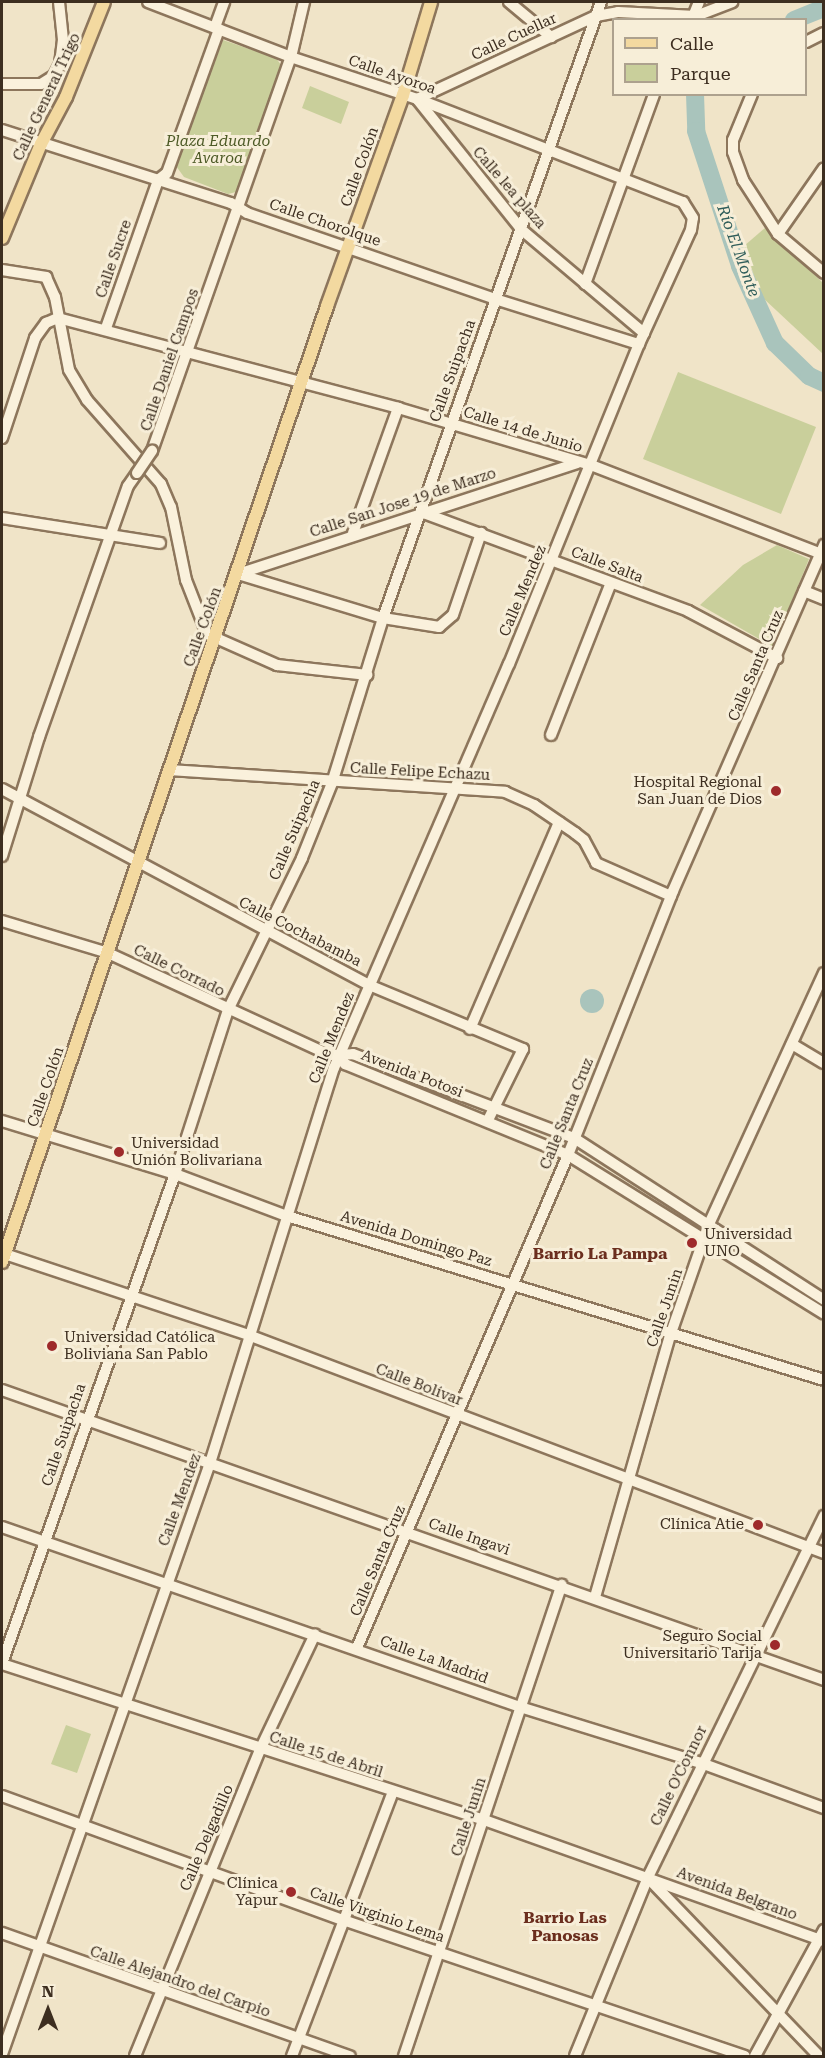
<!DOCTYPE html>
<meta charset="utf-8">
<style>
body{margin:0}
#map{position:relative;width:825px;height:2058px;overflow:hidden;background:#f0e4c8;font-family:"Roboto Serif",serif}
div>[style]{position:absolute}
.green>*{inset:0;background:#c9cf9b}
.water>*{inset:0;background:#a9c4bc}
.round{border-radius:50%}
.river>*{height:18px;margin:-9px;padding:0 9px;transform-origin:9px;border-radius:9px;background:#a9c4bc}
.roads{filter:drop-shadow(2px 0 #8d765c) drop-shadow(-2px 0 #8d765c) drop-shadow(0 2px #8d765c) drop-shadow(0 -2px #8d765c)}
.minor>*{height:10px;margin:-5px;padding:0 5px;transform-origin:5px;border-radius:5px;background:#faf1dc}
.major>*{height:12px;margin:-6px;padding:0 6px;transform-origin:6px;border-radius:6px;background:#f3d9a0}
.bridges{filter:drop-shadow(2px 0 #8d765c) drop-shadow(-2px 0 #8d765c) drop-shadow(0 2px #8d765c) drop-shadow(0 -2px #8d765c)}
.minor-bridge>*{height:10px;margin:-5px;padding:0 5px;transform-origin:5px;border-radius:5px;background:#faf1dc}
.dots>*{width:16px;height:16px;translate:-50% -50%;box-sizing:border-box;border:3px solid #f7eed8;border-radius:50%}
span{translate:-50% -50%;white-space:nowrap;text-align:center;line-height:1.15;-webkit-text-stroke:6px #f7eed8;paint-order:stroke}
.street-label{font-size:15px;color:#3d2e20}
.park-label{font-size:15px;color:#4d5a26;font-style:italic}
.poi-label{font-size:15px;color:#3d2e20}
.right{translate:-100% -50%;text-align:right}
.left{translate:0 -50%;text-align:left}
.water-label{font-size:16px;color:#2f5d5a;font-style:italic}
.neighbourhood-label{font-size:16px;color:#6b2e1e;font-weight:700}
.frame{position:absolute;inset:0;border:3px solid #3d2e20;pointer-events:none}
.legend{position:absolute;left:612px;top:18px;width:195px;height:78px;box-sizing:border-box;background:#f7eed8;border:2px solid #ada18e;margin:0;padding:8px 10px;list-style:none;font-size:18px;color:#3d2e20}
.legend li{display:flex;align-items:center;gap:12px;height:30px}
.legend b{width:30px;border:2px solid #ada18e}
.north{position:absolute;left:18px;top:1980px;width:60px;height:60px;-webkit-text-stroke:4px #f7eed8;paint-order:stroke;rotate:0deg;font-size:16px;font-weight:700;line-height:24px;text-align:center;color:#3d2e20}
.north::after{content:'';display:block;margin:auto;width:21px;height:27px;background:#3d2e20;clip-path:polygon(50% 0,100% 100%,50% 72%,0 100%)}
</style>
<div id="map">
<div class="green">
<div style="clip-path:polygon(223px 40px,276px 58px,281px 65px,241px 185px,236px 192px,228px 194px,184px 177px,176px 166px)"></div>
<div style="clip-path:polygon(310px 86px,349px 102px,341px 124px,302px 108px)"></div>
<div style="clip-path:polygon(765px 228px,823px 283px,823px 354px,761px 296px,744px 246px)"></div>
<div style="clip-path:polygon(678px 372px,816px 427px,781px 514px,643px 459px)"></div>
<div style="clip-path:polygon(777px 545px,809px 559px,773px 647px,700px 605px,743px 565px)"></div>
<div style="clip-path:polygon(66px 1725px,91px 1734px,77px 1773px,51px 1764px)"></div>
</div>
<div class="water">
<div class="round" style="left:580px;top:989px;width:24px;height:24px"></div>
</div>
<div class="river">
<div style="left:794px;top:20px;width:32px;rotate:-22deg"></div>
<div style="left:695px;top:94px;width:37px;rotate:88deg"></div>
<div style="left:696px;top:131px;width:142px;rotate:71.9deg"></div>
<div style="left:740px;top:266px;width:85px;rotate:65.6deg"></div>
<div style="left:775px;top:343px;width:47px;rotate:44.1deg"></div>
<div style="left:809px;top:376px;width:17px;rotate:25deg"></div>
</div>
<div class="roads">
<div class="minor">
<div style="left:509px;top:2px;width:55px;rotate:39.8deg"></div>
<div style="left:692px;top:19px;width:18px;rotate:-68deg"></div>
<div style="left:215px;top:27px;width:27px;rotate:-70deg"></div>
<div style="left:806px;top:42px;width:20px;rotate:-27deg"></div>
<div style="left:2px;top:84px;width:39px"></div>
<div style="left:41px;top:84px;width:15px;rotate:-32deg"></div>
<div style="left:54px;top:76px;width:13px;rotate:-63deg"></div>
<div style="left:60px;top:64px;width:24px;rotate:-83deg"></div>
<div style="left:63px;top:40px;width:38px;rotate:-96deg"></div>
<div style="left:752px;top:94px;width:50px;rotate:112.4deg"></div>
<div style="left:733px;top:140px;width:12px;rotate:90deg"></div>
<div style="left:733px;top:152px;width:30px;rotate:70deg"></div>
<div style="left:743px;top:180px;width:64px;rotate:57.1deg"></div>
<div style="left:778px;top:234px;width:60px;rotate:40.3deg"></div>
<div style="left:417px;top:99px;width:197px;rotate:-24.9deg"></div>
<div style="left:596px;top:16px;width:22px;rotate:-10deg"></div>
<div style="left:618px;top:12px;width:78px;rotate:2.9deg"></div>
<div style="left:696px;top:16px;width:39px;rotate:-21deg"></div>
<div style="left:417px;top:99px;width:168px;rotate:51.3deg"></div>
<div style="left:522px;top:230px;width:160px;rotate:40.2deg"></div>
<div style="left:2px;top:130px;width:240px;rotate:17.7deg"></div>
<div style="left:231px;top:203px;width:19px;rotate:32deg"></div>
<div style="left:247px;top:213px;width:262px;rotate:19.1deg"></div>
<div style="left:495px;top:299px;width:151px;rotate:17.4deg"></div>
<div style="left:778px;top:234px;width:80px;rotate:-55.1deg"></div>
<div style="left:2px;top:270px;width:45px;rotate:9deg"></div>
<div style="left:46px;top:277px;width:22px;rotate:66deg"></div>
<div style="left:55px;top:297px;width:74px;rotate:79.1deg"></div>
<div style="left:69px;top:370px;width:35px;rotate:59deg"></div>
<div style="left:87px;top:400px;width:112px;rotate:48.6deg"></div>
<div style="left:161px;top:484px;width:25px;rotate:67deg"></div>
<div style="left:171px;top:507px;width:75px;rotate:78.4deg"></div>
<div style="left:186px;top:580px;width:58px;rotate:68.7deg"></div>
<div style="left:207px;top:634px;width:77px;rotate:23.9deg"></div>
<div style="left:277px;top:665px;width:91px;rotate:6.3deg"></div>
<div style="left:585px;top:284px;width:202px;rotate:-70deg"></div>
<div style="left:106px;top:328px;width:157px;rotate:-70.6deg"></div>
<div style="left:158px;top:180px;width:11px;rotate:-38deg"></div>
<div style="left:167px;top:173px;width:153px;rotate:-70.1deg"></div>
<div style="left:2px;top:438px;width:105px;rotate:-71.7deg"></div>
<div style="left:35px;top:338px;width:19px;rotate:-54deg"></div>
<div style="left:46px;top:323px;width:13px;rotate:-23deg"></div>
<div style="left:58px;top:318px;width:352px;rotate:14.8deg"></div>
<div style="left:398px;top:408px;width:201px;rotate:16.5deg"></div>
<div style="left:591px;top:465px;width:244px;rotate:21.1deg"></div>
<div style="left:152px;top:451px;width:418px;rotate:-70.6deg"></div>
<div style="left:291px;top:57px;width:57px;rotate:-76.7deg"></div>
<div style="left:421px;top:512px;width:285px;rotate:20.3deg"></div>
<div style="left:688px;top:611px;width:101px;rotate:27.8deg"></div>
<div style="left:2px;top:518px;width:160px;rotate:9deg"></div>
<div style="left:353px;top:533px;width:133px;rotate:-70.2deg"></div>
<div style="left:238px;top:574px;width:357px;rotate:-18.1deg"></div>
<div style="left:238px;top:574px;width:152px;rotate:16.9deg"></div>
<div style="left:383px;top:618px;width:57px;rotate:9.1deg"></div>
<div style="left:439px;top:627px;width:18px;rotate:-41deg"></div>
<div style="left:453px;top:615px;width:87px;rotate:-71.1deg"></div>
<div style="left:804px;top:591px;width:22px;rotate:22deg"></div>
<div style="left:551px;top:735px;width:163px;rotate:-68.5deg"></div>
<div style="left:169px;top:770px;width:337px;rotate:3.7deg"></div>
<div style="left:505px;top:792px;width:32px;rotate:24deg"></div>
<div style="left:534px;top:805px;width:50px;rotate:34.3deg"></div>
<div style="left:575px;top:833px;width:11px;rotate:38deg"></div>
<div style="left:584px;top:840px;width:26px;rotate:62deg"></div>
<div style="left:596px;top:863px;width:82px;rotate:23.7deg"></div>
<div style="left:2px;top:789px;width:416px;rotate:28.1deg"></div>
<div style="left:369px;top:985px;width:167px;rotate:22.6deg"></div>
<div style="left:523px;top:1049px;width:79px;rotate:116.2deg"></div>
<div style="left:2px;top:856px;width:125px;rotate:-72.7deg"></div>
<div style="left:39px;top:737px;width:266px;rotate:-70.5deg"></div>
<div style="left:128px;top:486px;width:16px;rotate:-55deg"></div>
<div style="left:2px;top:921px;width:111px;rotate:16.8deg"></div>
<div style="left:108px;top:953px;width:244px;rotate:24.7deg"></div>
<div style="left:330px;top:1055px;width:23px;rotate:-2deg"></div>
<div style="left:353px;top:1054px;width:236px;rotate:20.8deg"></div>
<div style="left:574px;top:1138px;width:298px;rotate:32.9deg"></div>
<div style="left:470px;top:1029px;width:225px;rotate:-66.7deg"></div>
<div style="left:792px;top:1044px;width:37px;rotate:31deg"></div>
<div style="left:340px;top:1057px;width:9px;rotate:54deg"></div>
<div style="left:345px;top:1064px;width:241px;rotate:22.2deg"></div>
<div style="left:568px;top:1155px;width:301px;rotate:31.8deg"></div>
<div style="left:2px;top:1121px;width:181px;rotate:17deg"></div>
<div style="left:175px;top:1174px;width:120px;rotate:20.6deg"></div>
<div style="left:287px;top:1216px;width:561px;rotate:16.98deg"></div>
<div style="left:2px;top:1253px;width:262px;rotate:18.4deg"></div>
<div style="left:251px;top:1336px;width:613px;rotate:20.74deg"></div>
<div style="left:2px;top:1390px;width:872px;rotate:19.43deg"></div>
<div style="left:2px;top:1527px;width:548px;rotate:19.16deg"></div>
<div style="left:520px;top:1707px;width:189px;rotate:17.2deg"></div>
<div style="left:701px;top:1763px;width:131px;rotate:20.1deg"></div>
<div style="left:595px;top:1597px;width:272px;rotate:-74deg"></div>
<div style="left:670px;top:1336px;width:119px;rotate:-70.8deg"></div>
<div style="left:709px;top:1224px;width:276px;rotate:-65.4deg"></div>
<div style="left:357px;top:1648px;width:536px;rotate:-66.83deg"></div>
<div style="left:568px;top:1155px;width:284px;rotate:-68.3deg"></div>
<div style="left:673px;top:891px;width:378px;rotate:-66.4deg"></div>
<div style="left:2px;top:1663px;width:519px;rotate:-70.52deg"></div>
<div style="left:175px;top:1174px;width:172px;rotate:-72.1deg"></div>
<div style="left:228px;top:1010px;width:169px;rotate:-64deg"></div>
<div style="left:302px;top:858px;width:81px;rotate:-68.2deg"></div>
<div style="left:332px;top:783px;width:173px;rotate:-72.8deg"></div>
<div style="left:383px;top:618px;width:653px;rotate:-70.51deg"></div>
<div style="left:2px;top:1664px;width:507px;rotate:17.93deg"></div>
<div style="left:484px;top:1820px;width:361px;rotate:19.6deg"></div>
<div style="left:2px;top:1796px;width:366px;rotate:20deg"></div>
<div style="left:346px;top:1921px;width:421px;rotate:18.7deg"></div>
<div style="left:649px;top:1879px;width:245px;rotate:46.2deg"></div>
<div style="left:2px;top:1933px;width:369px;rotate:19.5deg"></div>
<div style="left:2px;top:2054px;width:627px;rotate:-70.61deg"></div>
<div style="left:210px;top:1463px;width:414px;rotate:-72.6deg"></div>
<div style="left:334px;top:1068px;width:440px;rotate:-66.6deg"></div>
<div style="left:509px;top:664px;width:345px;rotate:-67.9deg"></div>
<div style="left:639px;top:344px;width:125px;rotate:-65.5deg"></div>
<div style="left:691px;top:230px;width:12px;rotate:-81deg"></div>
<div style="left:693px;top:218px;width:19px;rotate:-122deg"></div>
<div style="left:683px;top:202px;width:285px;rotate:-158.8deg"></div>
<div style="left:417px;top:99px;width:133px;rotate:-161.6deg"></div>
<div style="left:291px;top:57px;width:153px;rotate:-159deg"></div>
<div style="left:135px;top:2056px;width:331px;rotate:-67.8deg"></div>
<div style="left:260px;top:1750px;width:128px;rotate:-64.6deg"></div>
<div style="left:292px;top:2056px;width:283px;rotate:-69.1deg"></div>
<div style="left:404px;top:2056px;width:497px;rotate:-71.5deg"></div>
<div style="left:575px;top:2056px;width:193px;rotate:-67.8deg"></div>
<div style="left:648px;top:1877px;width:402px;rotate:-64deg"></div>
<div style="left:755px;top:2056px;width:144px;rotate:-61.3deg"></div>
</div>
<div class="major">
<div style="left:2px;top:238px;width:102px;rotate:-67.5deg"></div>
<div style="left:41px;top:144px;width:53px;rotate:-62deg"></div>
<div style="left:66px;top:97px;width:102px;rotate:-68.2deg"></div>
<div style="left:2px;top:1262px;width:1010px;rotate:-71.22deg"></div>
<div style="left:327px;top:306px;width:224px;rotate:-70.2deg"></div>
<div style="left:403px;top:95px;width:97px;rotate:-73.2deg"></div>
</div>
</div>
<div class="bridges">
<div class="minor-bridge">
<div style="left:137px;top:473px;width:27px;rotate:-56deg"></div>
</div>
</div>
<div class="dots">
<div style="left:776px;top:791px;background:#9e2a2b"></div>
<div style="left:119px;top:1152px;background:#9e2a2b"></div>
<div style="left:692px;top:1243px;background:#9e2a2b"></div>
<div style="left:52px;top:1346px;background:#9e2a2b"></div>
<div style="left:758px;top:1525px;background:#9e2a2b"></div>
<div style="left:775px;top:1645px;background:#9e2a2b"></div>
<div style="left:291px;top:1892px;background:#9e2a2b"></div>
</div>
<div class="street-label">
<span style="left:514px;top:37px;rotate:-25deg">Calle Cuellar</span>
<span style="left:392px;top:75px;rotate:19deg">Calle Ayoroa</span>
<span style="left:47px;top:97px;rotate:-65deg">Calle General Trigo</span>
<span style="left:360px;top:167px;rotate:-70deg">Calle Colón</span>
<span style="left:509px;top:188px;rotate:49deg">Calle lea plaza</span>
<span style="left:325px;top:223px;rotate:19deg">Calle Chorolque</span>
<span style="left:114px;top:259px;rotate:-71deg">Calle Sucre</span>
<span style="left:170px;top:360px;rotate:-71deg">Calle Daniel Campos</span>
<span style="left:453px;top:371px;rotate:-70deg">Calle Suipacha</span>
<span style="left:523px;top:430px;rotate:17deg">Calle 14 de Junio</span>
<span style="left:403px;top:503px;rotate:-18deg">Calle San Jose 19 de Marzo</span>
<span style="left:607px;top:565px;rotate:21deg">Calle Salta</span>
<span style="left:523px;top:591px;rotate:-67deg">Calle Mendez</span>
<span style="left:203px;top:627px;rotate:-70deg">Calle Colón</span>
<span style="left:756px;top:666px;rotate:-67deg">Calle Santa Cruz</span>
<span style="left:420px;top:772px;rotate:3deg">Calle Felipe Echazu</span>
<span style="left:295px;top:830px;rotate:-67deg">Calle Suipacha</span>
<span style="left:300px;top:932px;rotate:27deg">Calle Cochabamba</span>
<span style="left:179px;top:971px;rotate:26deg">Calle Corrado</span>
<span style="left:332px;top:1038px;rotate:-68deg">Calle Mendez</span>
<span style="left:412px;top:1074px;rotate:21deg">Avenida Potosi</span>
<span style="left:46px;top:1087px;rotate:-71deg">Calle Colón</span>
<span style="left:567px;top:1114px;rotate:-68deg">Calle Santa Cruz</span>
<span style="left:416px;top:1239px;rotate:17deg">Avenida Domingo Paz</span>
<span style="left:665px;top:1308px;rotate:-71deg">Calle Junin</span>
<span style="left:419px;top:1385px;rotate:21deg">Calle Bolívar</span>
<span style="left:64px;top:1435px;rotate:-71deg">Calle Suipacha</span>
<span style="left:180px;top:1500px;rotate:-70deg">Calle Mendez</span>
<span style="left:469px;top:1537px;rotate:19deg">Calle Ingavi</span>
<span style="left:378px;top:1561px;rotate:-67deg">Calle Santa Cruz</span>
<span style="left:434px;top:1660px;rotate:20deg">Calle La Madrid</span>
<span style="left:326px;top:1755px;rotate:18deg">Calle 15 de Abril</span>
<span style="left:679px;top:1776px;rotate:-64deg">Calle O'Connor</span>
<span style="left:469px;top:1817px;rotate:-72deg">Calle Junin</span>
<span style="left:207px;top:1838px;rotate:-67deg">Calle Delgadillo</span>
<span style="left:737px;top:1894px;rotate:20deg">Avenida Belgrano</span>
<span style="left:377px;top:1915px;rotate:19deg">Calle Virginio Lema</span>
<span style="left:180px;top:1982px;rotate:19deg">Calle Alejandro del Carpio</span>
</div>
<div class="park-label">
<span style="left:218px;top:150px">Plaza Eduardo<br>Avaroa</span>
</div>
<div class="poi-label">
<span class="right" style="left:762px;top:791px">Hospital Regional<br>San Juan de Dios</span>
<span class="left" style="left:131px;top:1152px">Universidad<br>Unión Bolivariana</span>
<span class="left" style="left:704px;top:1243px">Universidad<br>UNO</span>
<span class="left" style="left:64px;top:1346px">Universidad Católica<br>Boliviana San Pablo</span>
<span class="right" style="left:744px;top:1525px">Clínica Atie</span>
<span class="right" style="left:762px;top:1645px">Seguro Social<br>Universitario Tarija</span>
<span class="right" style="left:278px;top:1892px">Clínica<br>Yapur</span>
</div>
<div class="water-label">
<span style="left:738px;top:251px;rotate:70deg">Río El Monte</span>
</div>
<div class="neighbourhood-label">
<span style="left:600px;top:1254px">Barrio La Pampa</span>
<span style="left:565px;top:1927px">Barrio Las<br>Panosas</span>
</div>
<div class="frame"></div>
<ul class="legend">
<li><b style="height:8px;background:#f3d9a0"></b>Calle</li>
<li><b style="height:16px;background:#c9cf9b"></b>Parque</li>
</ul>
<div class="north">N</div>
</div>
